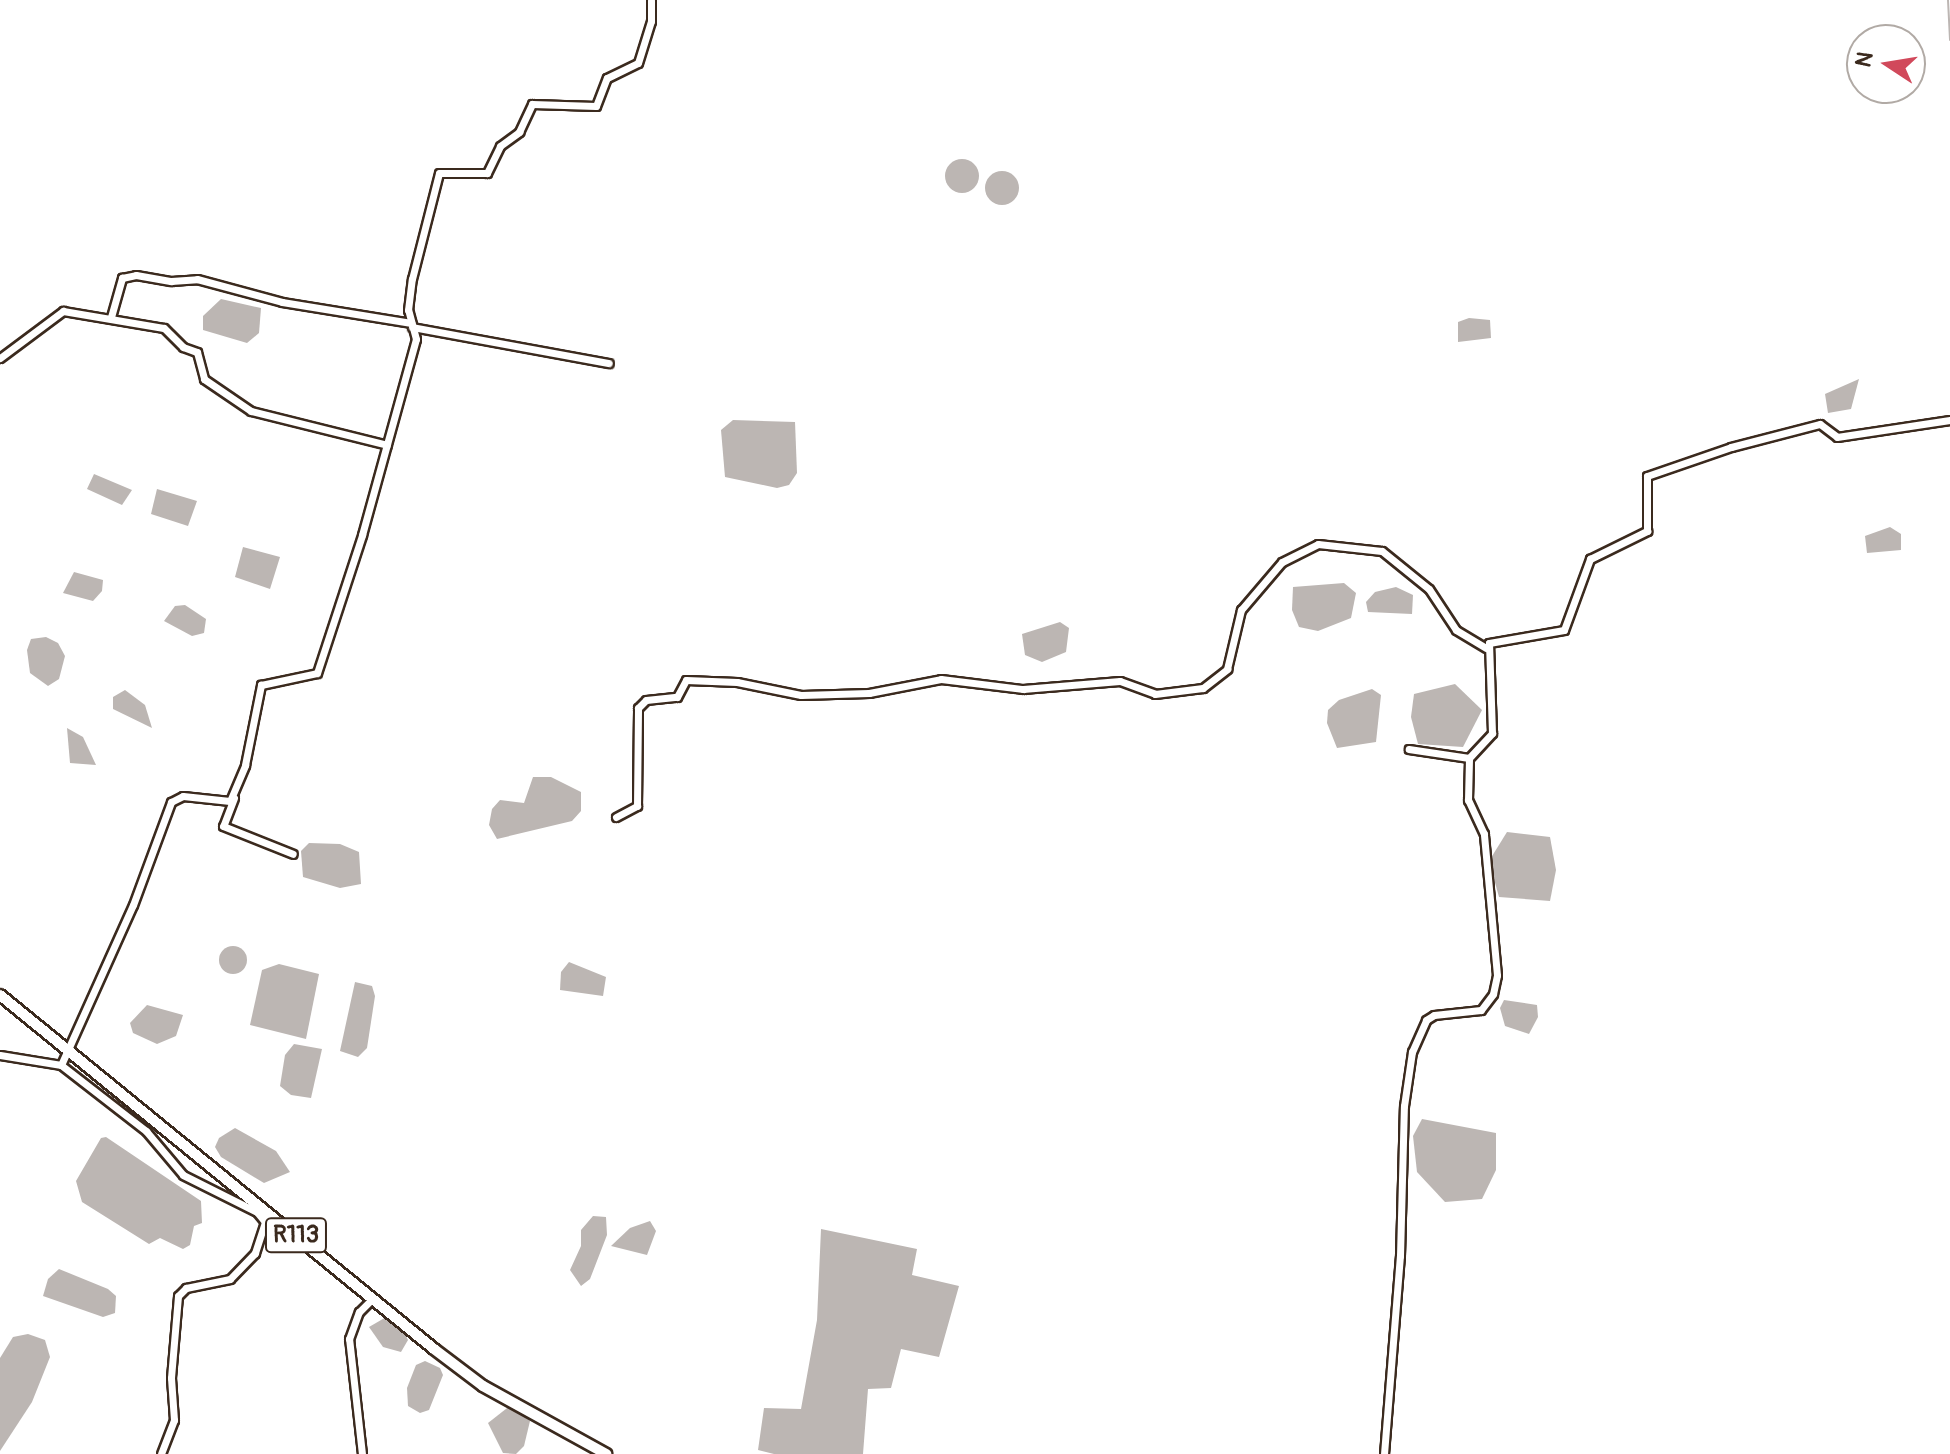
<!DOCTYPE html>
<style>
body{margin:0}
#map{position:relative;width:1950px;height:1454px;overflow:hidden;background:#fff;font-family:Pangolin,sans-serif}
div>[style]{position:absolute}
.water>*{inset:0;background:#bcb6b3}
.round{border-radius:50%}
.stream>*{height:2px;margin:-1px;padding:0 1px;transform-origin:1px;border-radius:1px;background:#bcb6b3}
.roads{filter:drop-shadow(2px 0 #3b2a1e) drop-shadow(-2px 0 #3b2a1e) drop-shadow(0 2px #3b2a1e) drop-shadow(0 -2px #3b2a1e)}
.street>*{height:7px;margin:-3.5px;padding:0 3.5px;transform-origin:3.5px;border-radius:3.5px;background:#fff}
.primary>*{height:10px;margin:-5px;padding:0 5px;transform-origin:5px;border-radius:5px;background:#fff}
span{translate:-50% -50%;white-space:nowrap;text-align:center;line-height:1.15;-webkit-text-stroke:6px #fff;paint-order:stroke}
.shield-label span{padding:2px 6px;background:#fff;border:2px solid;border-radius:6px;-webkit-text-stroke-width:0}
.shield-label{font-size:24px;color:#3b2a1e;font-weight:700}
.north{position:absolute;left:1846px;top:24px;width:80px;height:80px;box-sizing:border-box;background:#fff;border:2px solid #b1aaa5;border-radius:50%;rotate:282deg;font-size:22px;font-weight:700;line-height:32px;text-align:center;color:#3b2a1e}
.north::after{content:'';display:block;margin:auto;width:28px;height:36px;background:#d1495b;clip-path:polygon(50% 0,100% 100%,50% 72%,0 100%)}
</style>
<div id="map">
<div class="water">
<div class="round" style="left:945px;top:159px;width:34px;height:34px"></div>
<div class="round" style="left:985px;top:171px;width:34px;height:34px"></div>
<div style="clip-path:polygon(221px 299px,261px 308px,259px 333px,247px 343px,203px 330px,203px 316px)"></div>
<div style="clip-path:polygon(1469px 318px,1490px 320px,1491px 338px,1458px 342px,1458px 322px)"></div>
<div style="clip-path:polygon(1859px 379px,1851px 409px,1828px 413px,1825px 394px)"></div>
<div style="clip-path:polygon(733px 420px,795px 422px,797px 473px,789px 485px,777px 488px,725px 477px,721px 430px)"></div>
<div style="clip-path:polygon(94px 474px,132px 490px,122px 505px,87px 489px)"></div>
<div style="clip-path:polygon(157px 489px,197px 501px,188px 526px,151px 514px)"></div>
<div style="clip-path:polygon(1890px 527px,1901px 534px,1901px 550px,1867px 553px,1865px 536px)"></div>
<div style="clip-path:polygon(243px 547px,280px 557px,270px 589px,235px 577px)"></div>
<div style="clip-path:polygon(74px 572px,103px 580px,102px 591px,93px 601px,63px 593px)"></div>
<div style="clip-path:polygon(1344px 583px,1356px 593px,1351px 618px,1318px 631px,1299px 627px,1292px 610px,1293px 587px)"></div>
<div style="clip-path:polygon(1396px 587px,1413px 595px,1412px 614px,1368px 612px,1366px 602px,1375px 592px)"></div>
<div style="clip-path:polygon(185px 605px,206px 619px,204px 633px,192px 636px,164px 621px,175px 606px)"></div>
<div style="clip-path:polygon(1060px 622px,1069px 628px,1066px 652px,1042px 662px,1025px 655px,1022px 634px)"></div>
<div style="clip-path:polygon(46px 637px,58px 643px,65px 656px,59px 679px,48px 686px,30px 673px,27px 650px,31px 639px)"></div>
<div style="clip-path:polygon(1455px 684px,1482px 710px,1463px 747px,1418px 744px,1411px 717px,1414px 694px)"></div>
<div style="clip-path:polygon(1372px 689px,1381px 695px,1376px 742px,1337px 748px,1327px 723px,1328px 710px,1339px 700px)"></div>
<div style="clip-path:polygon(125px 690px,145px 705px,152px 728px,113px 709px,113px 697px)"></div>
<div style="clip-path:polygon(67px 728px,83px 737px,96px 765px,70px 763px)"></div>
<div style="clip-path:polygon(533px 777px,551px 777px,581px 792px,581px 811px,572px 821px,497px 839px,489px 825px,492px 809px,500px 800px,524px 803px)"></div>
<div style="clip-path:polygon(1507px 832px,1550px 837px,1556px 870px,1550px 901px,1499px 897px,1489px 861px)"></div>
<div style="clip-path:polygon(309px 843px,340px 844px,359px 852px,361px 884px,340px 888px,303px 877px,301px 851px)"></div>
<div class="round" style="left:219px;top:946px;width:28px;height:28px"></div>
<div style="clip-path:polygon(569px 962px,606px 977px,603px 996px,560px 990px,561px 972px)"></div>
<div style="clip-path:polygon(279px 964px,319px 974px,306px 1039px,250px 1025px,262px 970px)"></div>
<div style="clip-path:polygon(355px 982px,372px 986px,375px 996px,367px 1048px,358px 1057px,340px 1051px)"></div>
<div style="clip-path:polygon(1504px 1000px,1537px 1005px,1538px 1017px,1529px 1034px,1505px 1026px,1500px 1008px)"></div>
<div style="clip-path:polygon(147px 1005px,183px 1015px,176px 1036px,157px 1044px,133px 1033px,130px 1023px)"></div>
<div style="clip-path:polygon(294px 1044px,322px 1049px,311px 1098px,291px 1095px,280px 1086px,285px 1055px)"></div>
<div style="clip-path:polygon(1422px 1119px,1496px 1133px,1496px 1170px,1482px 1199px,1445px 1202px,1417px 1172px,1413px 1136px)"></div>
<div style="clip-path:polygon(235px 1128px,276px 1151px,290px 1172px,264px 1183px,221px 1157px,215px 1147px,219px 1138px)"></div>
<div style="clip-path:polygon(106px 1137px,201px 1201px,202px 1223px,194px 1226px,190px 1245px,183px 1249px,160px 1238px,149px 1244px,82px 1202px,76px 1181px,101px 1138px)"></div>
<div style="clip-path:polygon(593px 1216px,606px 1217px,607px 1235px,590px 1279px,581px 1286px,570px 1270px,581px 1246px,581px 1230px)"></div>
<div style="clip-path:polygon(650px 1221px,656px 1231px,647px 1255px,611px 1246px,630px 1228px)"></div>
<div style="clip-path:polygon(821px 1229px,917px 1249px,912px 1275px,959px 1286px,939px 1357px,901px 1349px,891px 1388px,868px 1389px,863px 1454px,774px 1454px,758px 1450px,764px 1408px,801px 1409px,817px 1320px)"></div>
<div style="clip-path:polygon(59px 1269px,108px 1289px,116px 1296px,115px 1313px,103px 1317px,43px 1296px,48px 1279px)"></div>
<div style="clip-path:polygon(388px 1316px,399px 1323px,408px 1340px,401px 1352px,383px 1347px,369px 1327px)"></div>
<div style="clip-path:polygon(28px 1334px,45px 1340px,50px 1357px,32px 1402px,0 1451px,0 1358px,13px 1337px)"></div>
<div style="clip-path:polygon(425px 1361px,440px 1368px,443px 1375px,429px 1410px,420px 1413px,408px 1406px,407px 1388px,416px 1365px)"></div>
<div style="clip-path:polygon(511px 1405px,530px 1421px,524px 1446px,516px 1454px,503px 1453px,488px 1423px)"></div>
</div>
<div class="stream">
<div style="left:1948px;top:0;width:40px;rotate:87.1deg"></div>
</div>
<div class="roads">
<div class="street">
<div style="left:111px;top:317px;width:41px;rotate:-74.2deg"></div>
<div style="left:122px;top:278px;width:14px;rotate:-12deg"></div>
<div style="left:136px;top:275px;width:36px;rotate:10deg"></div>
<div style="left:171px;top:281px;width:26px;rotate:-4deg"></div>
<div style="left:197px;top:279px;width:88px;rotate:15.1deg"></div>
<div style="left:282px;top:302px;width:131px;rotate:9.2deg"></div>
<div style="left:412px;top:327px;width:200px;rotate:10.4deg"></div>
<div style="left:0;top:358px;width:79px;rotate:-36.7deg"></div>
<div style="left:63px;top:311px;width:102px;rotate:9.6deg"></div>
<div style="left:164px;top:328px;width:27px;rotate:45deg"></div>
<div style="left:183px;top:347px;width:15px;rotate:20deg"></div>
<div style="left:197px;top:352px;width:28px;rotate:75deg"></div>
<div style="left:204px;top:379px;width:57px;rotate:34.2deg"></div>
<div style="left:251px;top:411px;width:140px;rotate:14deg"></div>
<div style="left:1469px;top:758px;width:34px;rotate:-47deg"></div>
<div style="left:1492px;top:733px;width:90px;rotate:-91.9deg"></div>
<div style="left:1489px;top:643px;width:76px;rotate:-9.8deg"></div>
<div style="left:1564px;top:630px;width:76px;rotate:-69.9deg"></div>
<div style="left:1590px;top:559px;width:64px;rotate:-26.2deg"></div>
<div style="left:1647px;top:531px;width:55px;rotate:-90deg"></div>
<div style="left:1647px;top:476px;width:89px;rotate:-19deg"></div>
<div style="left:1731px;top:447px;width:92px;rotate:-14.5deg"></div>
<div style="left:1820px;top:424px;width:21px;rotate:37deg"></div>
<div style="left:1837px;top:437px;width:114px;rotate:-8.6deg"></div>
<div style="left:234px;top:798px;width:30px;rotate:111deg"></div>
<div style="left:223px;top:826px;width:75px;rotate:21.8deg"></div>
<div style="left:616px;top:817px;width:24px;rotate:-28deg"></div>
<div style="left:637px;top:806px;width:98px;rotate:-89.4deg"></div>
<div style="left:638px;top:708px;width:11px;rotate:-45deg"></div>
<div style="left:646px;top:700px;width:31px;rotate:-6deg"></div>
<div style="left:677px;top:697px;width:19px;rotate:-62deg"></div>
<div style="left:686px;top:680px;width:51px;rotate:2.2deg"></div>
<div style="left:737px;top:682px;width:65px;rotate:11.5deg"></div>
<div style="left:801px;top:695px;width:68px;rotate:-1.7deg"></div>
<div style="left:869px;top:693px;width:73px;rotate:-11deg"></div>
<div style="left:941px;top:679px;width:83px;rotate:7deg"></div>
<div style="left:1023px;top:689px;width:97px;rotate:-4.7deg"></div>
<div style="left:1120px;top:681px;width:37px;rotate:20deg"></div>
<div style="left:1155px;top:694px;width:48px;rotate:-7.1deg"></div>
<div style="left:1203px;top:688px;width:31px;rotate:-38deg"></div>
<div style="left:1227px;top:669px;width:61px;rotate:-76.7deg"></div>
<div style="left:1241px;top:610px;width:63px;rotate:-49.5deg"></div>
<div style="left:1282px;top:562px;width:40px;rotate:-26.6deg"></div>
<div style="left:1318px;top:544px;width:64px;rotate:6.2deg"></div>
<div style="left:1382px;top:551px;width:60px;rotate:39deg"></div>
<div style="left:1429px;top:589px;width:49px;rotate:56.6deg"></div>
<div style="left:1456px;top:630px;width:35px;rotate:31deg"></div>
<div style="left:0;top:1055px;width:62px;rotate:9.3deg"></div>
<div style="left:61px;top:1065px;width:175px;rotate:-65.8deg"></div>
<div style="left:133px;top:905px;width:110px;rotate:-69.7deg"></div>
<div style="left:171px;top:802px;width:13px;rotate:-27deg"></div>
<div style="left:183px;top:796px;width:47px;rotate:6.1deg"></div>
<div style="left:230px;top:801px;width:39px;rotate:-67deg"></div>
<div style="left:245px;top:765px;width:82px;rotate:-78.7deg"></div>
<div style="left:261px;top:685px;width:57px;rotate:-12.1deg"></div>
<div style="left:317px;top:673px;width:145px;rotate:-71.9deg"></div>
<div style="left:362px;top:535px;width:203px;rotate:-74.6deg"></div>
<div style="left:416px;top:339px;width:30px;rotate:-105deg"></div>
<div style="left:408px;top:310px;width:31px;rotate:-83deg"></div>
<div style="left:412px;top:279px;width:109px;rotate:-75.7deg"></div>
<div style="left:439px;top:173px;width:48px"></div>
<div style="left:487px;top:173px;width:30px;rotate:-64deg"></div>
<div style="left:500px;top:146px;width:24px;rotate:-36deg"></div>
<div style="left:519px;top:132px;width:31px;rotate:-65deg"></div>
<div style="left:532px;top:104px;width:64px;rotate:1.8deg"></div>
<div style="left:596px;top:106px;width:30px;rotate:-69deg"></div>
<div style="left:607px;top:78px;width:34px;rotate:-26deg"></div>
<div style="left:638px;top:63px;width:44px;rotate:-72.8deg"></div>
<div style="left:651px;top:21px;width:21px;rotate:-90deg"></div>
<div style="left:61px;top:1065px;width:108px;rotate:37.8deg"></div>
<div style="left:146px;top:1131px;width:57px;rotate:49.9deg"></div>
<div style="left:183px;top:1175px;width:83px;rotate:26.6deg"></div>
<div style="left:257px;top:1212px;width:13px;rotate:51deg"></div>
<div style="left:265px;top:1222px;width:33px;rotate:108deg"></div>
<div style="left:255px;top:1253px;width:36px;rotate:134deg"></div>
<div style="left:230px;top:1279px;width:45px;rotate:168.4deg"></div>
<div style="left:186px;top:1288px;width:11px;rotate:135deg"></div>
<div style="left:178px;top:1296px;width:82px;rotate:94.9deg"></div>
<div style="left:171px;top:1378px;width:42px;rotate:85.9deg"></div>
<div style="left:174px;top:1420px;width:36px;rotate:111deg"></div>
<div style="left:362px;top:1454px;width:116px;rotate:-96.4deg"></div>
<div style="left:349px;top:1339px;width:29px;rotate:-70deg"></div>
<div style="left:359px;top:1312px;width:20px;rotate:-45deg"></div>
<div style="left:1384px;top:1454px;width:199px;rotate:-85.4deg"></div>
<div style="left:1400px;top:1256px;width:150px;rotate:-88.5deg"></div>
<div style="left:1404px;top:1106px;width:55px;rotate:-81.6deg"></div>
<div style="left:1412px;top:1052px;width:35px;rotate:-66deg"></div>
<div style="left:1426px;top:1020px;width:9px;rotate:-32deg"></div>
<div style="left:1434px;top:1015px;width:47px;rotate:-6.1deg"></div>
<div style="left:1481px;top:1010px;width:20px;rotate:-53deg"></div>
<div style="left:1493px;top:994px;width:19px;rotate:-78deg"></div>
<div style="left:1497px;top:975px;width:142px;rotate:-95.3deg"></div>
<div style="left:1484px;top:834px;width:38px;rotate:-115deg"></div>
<div style="left:1468px;top:800px;width:42px;rotate:-88.6deg"></div>
<div style="left:1469px;top:758px;width:61px;rotate:-171.5deg"></div>
</div>
<div class="primary">
<div style="left:0;top:995px;width:560px;rotate:39.2deg"></div>
<div style="left:434px;top:1349px;width:61px;rotate:37.1deg"></div>
<div style="left:483px;top:1386px;width:141px;rotate:28.9deg"></div>
</div>
</div>
<div class="shield-label">
<span style="left:296px;top:1235px">R113</span>
</div>
<div class="north">N</div>
</div>
